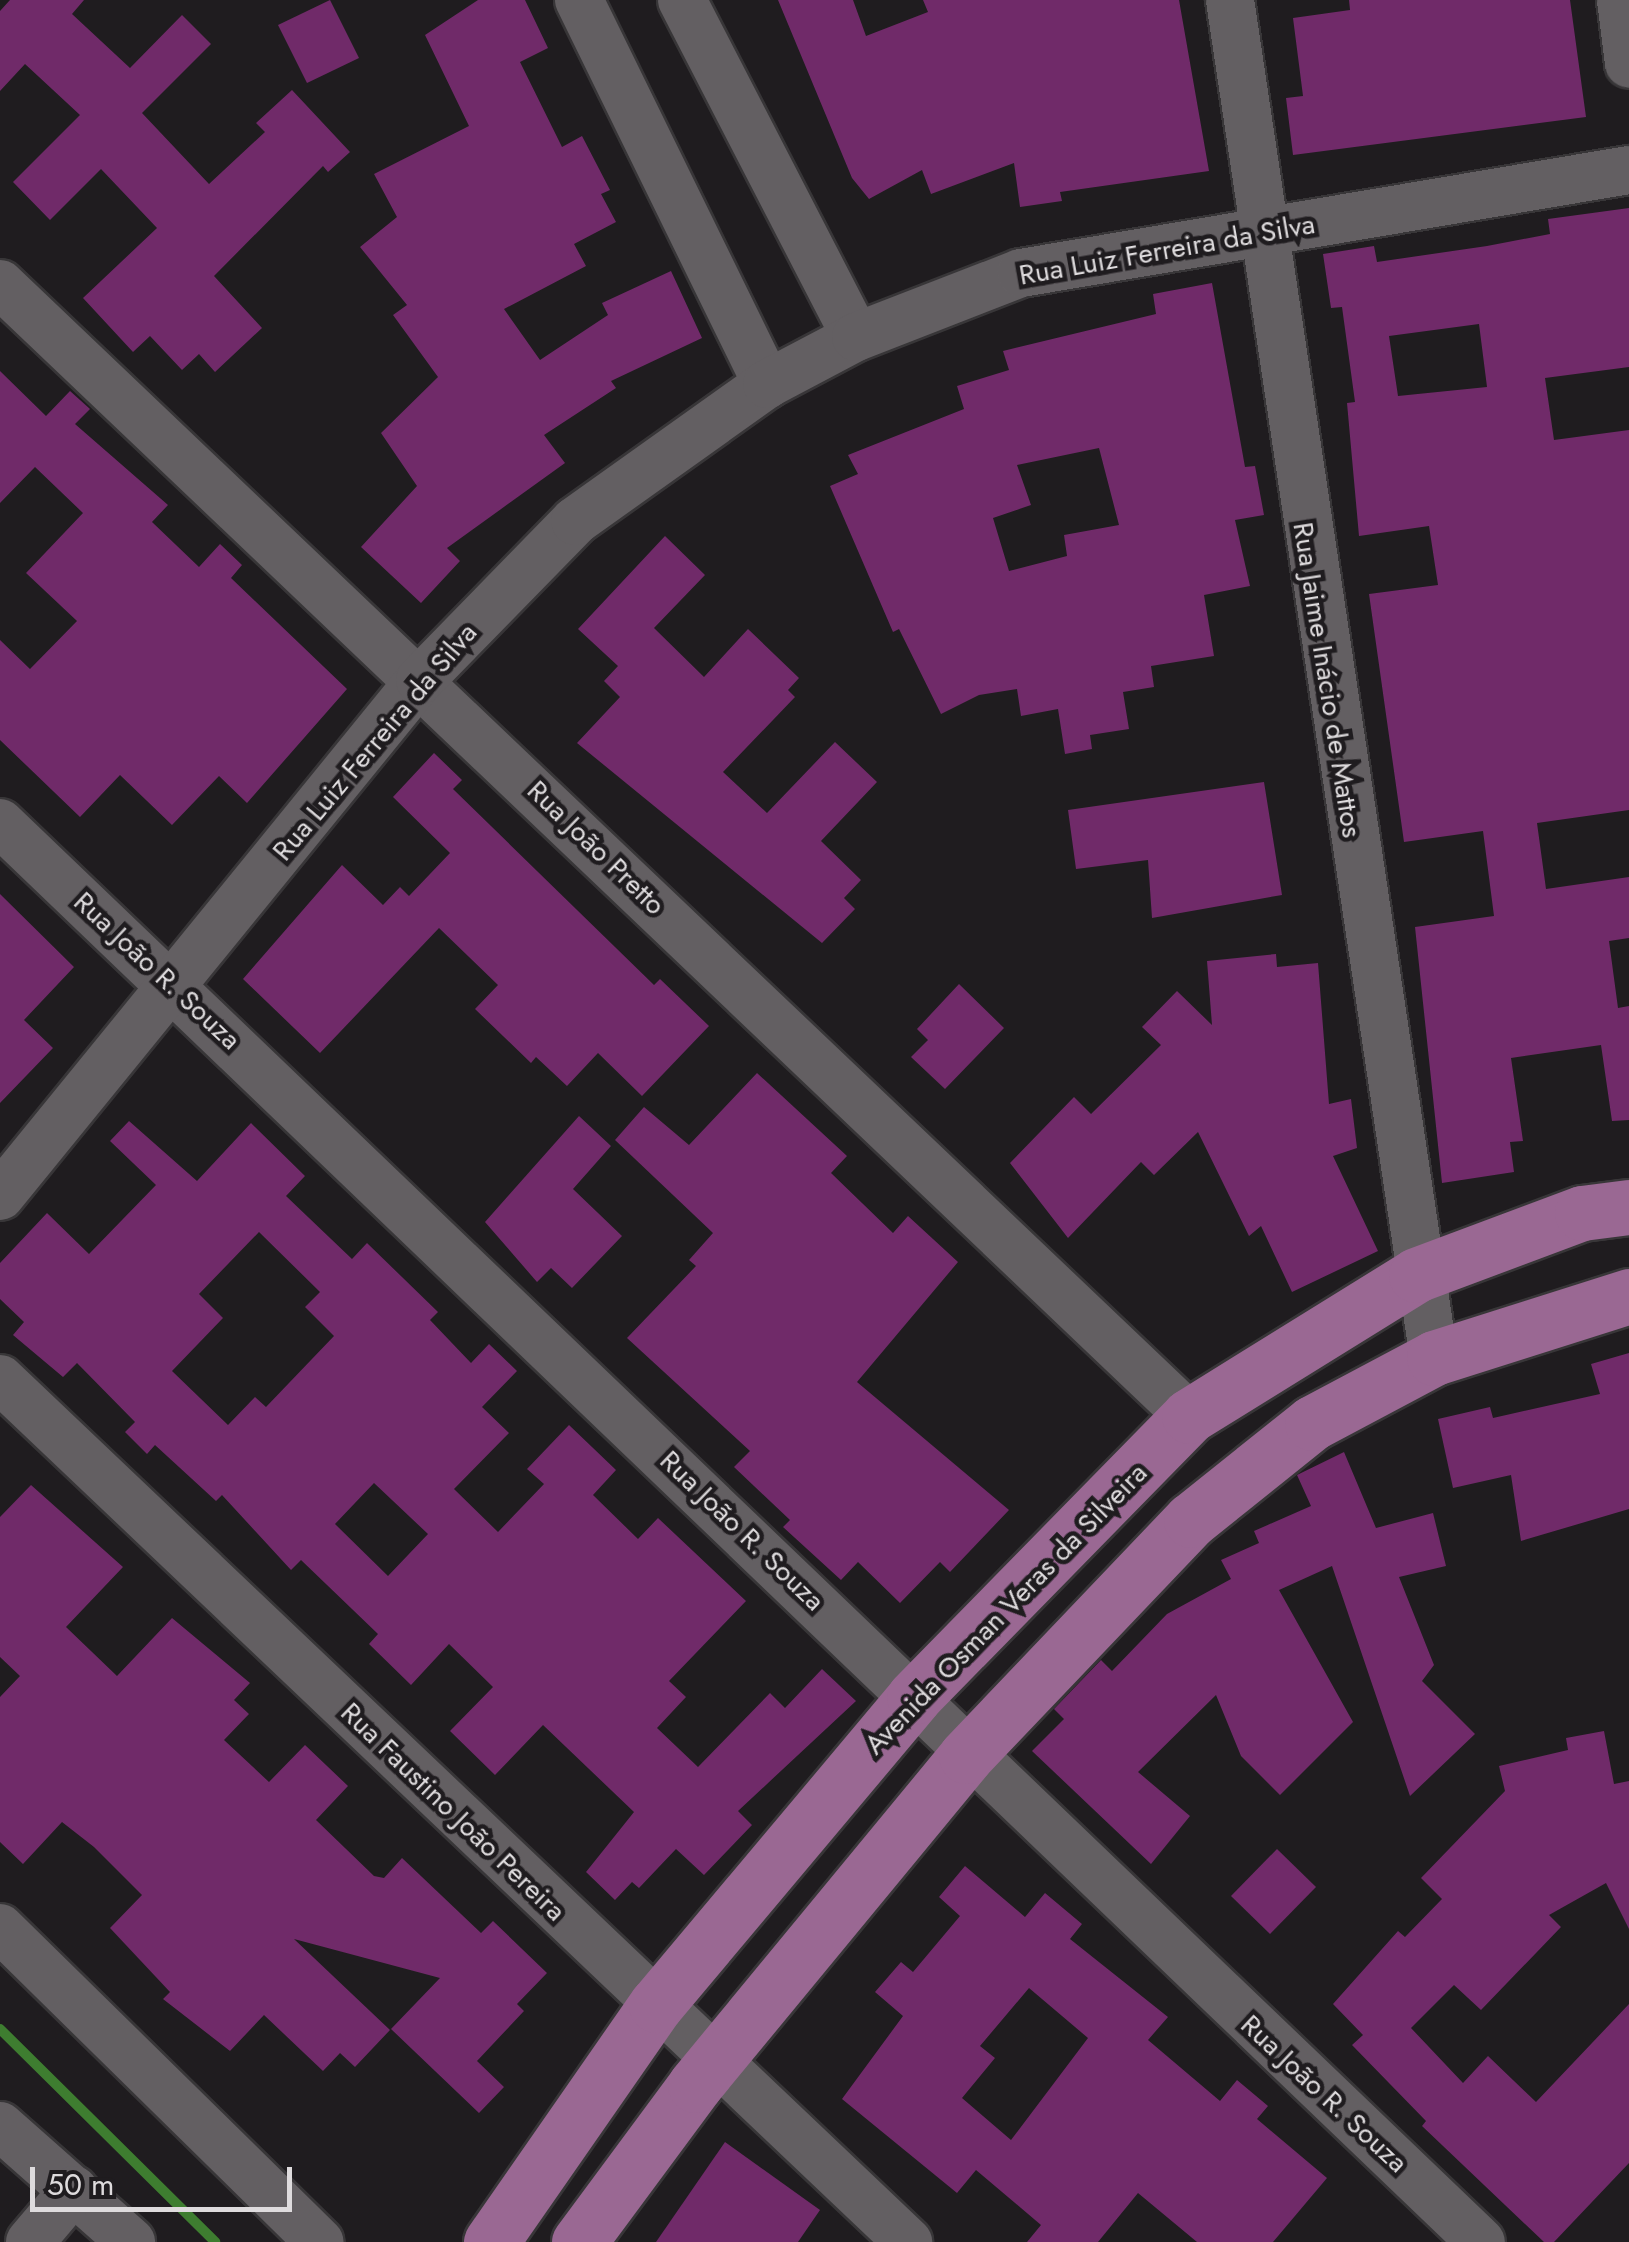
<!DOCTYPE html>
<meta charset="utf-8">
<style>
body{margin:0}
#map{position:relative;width:1629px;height:2242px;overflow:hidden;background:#1f1c1f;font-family:Jost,sans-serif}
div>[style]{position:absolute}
.stream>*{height:10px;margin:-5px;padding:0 5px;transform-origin:5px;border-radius:5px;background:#3e7d30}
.building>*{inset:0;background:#702a69}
.roads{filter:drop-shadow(2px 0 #383638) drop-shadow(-2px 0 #383638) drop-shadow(0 2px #383638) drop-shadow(0 -2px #383638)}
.minor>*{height:48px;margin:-24px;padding:0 24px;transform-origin:24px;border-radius:24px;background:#635f62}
.major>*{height:55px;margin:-27.5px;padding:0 27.5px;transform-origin:27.5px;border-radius:27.5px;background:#9a6893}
span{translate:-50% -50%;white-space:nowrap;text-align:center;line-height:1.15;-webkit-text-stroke:9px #1f1c1f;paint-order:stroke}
.street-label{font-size:28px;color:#dedbdd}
.scale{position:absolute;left:30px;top:2167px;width:262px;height:45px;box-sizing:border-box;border:5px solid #dedbdd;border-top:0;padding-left:12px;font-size:30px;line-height:35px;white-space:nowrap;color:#dedbdd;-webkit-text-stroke:8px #1f1c1f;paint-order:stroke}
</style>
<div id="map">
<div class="stream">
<div style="left:0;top:2029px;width:303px;rotate:44.7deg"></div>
</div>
<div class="building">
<div style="clip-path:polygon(10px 0,84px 0,72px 14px,130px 68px,182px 15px,211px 44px,142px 113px,209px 184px,265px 132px,256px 123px,292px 90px,350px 152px,328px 172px,323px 166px,214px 276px,262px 328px,215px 372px,199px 354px,182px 370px,150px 336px,133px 352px,83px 298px,157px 228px,101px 169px,50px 220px,13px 182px,80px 115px,25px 64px,0 91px,0 11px)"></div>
<div style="clip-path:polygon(330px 0,359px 58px,307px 83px,278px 25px)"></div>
<div style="clip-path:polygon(478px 0,525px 0,548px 48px,520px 62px,562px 147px,582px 136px,610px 190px,601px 194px,616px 222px,574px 244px,586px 266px,504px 309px,540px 360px,608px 315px,602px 303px,671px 271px,702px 338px,611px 381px,616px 388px,544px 435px,565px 463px,447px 548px,460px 561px,421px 603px,361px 547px,417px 486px,381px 433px,438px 377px,393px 315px,407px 305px,360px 247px,397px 217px,374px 174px,469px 126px,425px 35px)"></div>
<div style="clip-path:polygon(778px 0,853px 0,866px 36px,928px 12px,923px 0,1179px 0,1209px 171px,1060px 192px,1062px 201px,1020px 207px,1014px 163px,931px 194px,922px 170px,869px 199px,852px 178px)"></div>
<div style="clip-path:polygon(1349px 0,1570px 0,1586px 117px,1293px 155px,1286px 98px,1303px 96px,1293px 18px,1350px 10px)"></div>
<div style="clip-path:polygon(evenodd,1629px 208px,1629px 367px,1545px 378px,1554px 440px,1629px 430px,1629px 810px,1537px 823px,1546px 889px,1629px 877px,1629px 938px,1609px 941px,1618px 1008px,1629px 1006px,1629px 1120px,1612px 1121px,1601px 1045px,1511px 1058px,1523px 1141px,1510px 1142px,1514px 1172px,1442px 1183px,1415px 927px,1494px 916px,1483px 831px,1404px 842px,1369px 594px,1438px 585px,1429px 526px,1359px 536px,1347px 403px,1355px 402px,1342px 307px,1331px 308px,1323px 254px,1374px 246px,1377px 262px,1487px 246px,1550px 234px,1548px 219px,1629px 208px,1479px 324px,1487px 387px,1398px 396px,1389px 336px,1479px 324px)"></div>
<div style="clip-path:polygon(evenodd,1212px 283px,1245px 467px,1255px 466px,1264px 515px,1235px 520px,1250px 586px,1204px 595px,1214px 656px,1151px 666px,1154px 687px,1123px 692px,1129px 729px,1090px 735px,1092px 749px,1065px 754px,1058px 709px,1021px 716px,1017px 689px,979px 695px,941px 714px,899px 629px,893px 632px,830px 486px,858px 474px,848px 455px,964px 409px,957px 386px,1009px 370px,1003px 351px,1156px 314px,1153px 294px,1212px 283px,1099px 448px,1119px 525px,1064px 535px,1067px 556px,1009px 571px,993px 518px,1031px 505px,1017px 465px,1099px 448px)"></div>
<div style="clip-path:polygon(0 371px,46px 416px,70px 391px,90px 409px,75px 424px,168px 505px,152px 522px,199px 567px,220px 544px,242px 565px,231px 578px,347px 689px,247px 803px,219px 776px,172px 825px,120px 775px,80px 817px,0 740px,0 640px,30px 669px,77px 621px,26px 573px,83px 513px,35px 467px,0 503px)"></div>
<div style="clip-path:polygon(665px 536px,705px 575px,654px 628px,704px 677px,748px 629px,799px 678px,788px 690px,795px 697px,723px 772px,767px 813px,835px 742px,877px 782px,821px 841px,861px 880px,844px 898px,855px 909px,822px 943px,577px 743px,620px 697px,604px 681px,618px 666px,578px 629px)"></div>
<div style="clip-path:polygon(434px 753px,462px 780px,453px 789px,654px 985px,660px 979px,709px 1026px,642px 1096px,598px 1053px,567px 1086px,536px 1057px,531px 1063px,475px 1009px,498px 985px,439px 928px,320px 1053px,243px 979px,342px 865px,383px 905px,400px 887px,409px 896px,450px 853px,393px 797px)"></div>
<div style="clip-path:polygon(1264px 782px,1282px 895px,1152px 918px,1148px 860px,1076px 869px,1068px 810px)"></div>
<div style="clip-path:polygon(0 894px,74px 967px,24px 1020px,53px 1048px,0 1103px)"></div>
<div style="clip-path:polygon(1276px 954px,1277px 967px,1318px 963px,1329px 1104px,1351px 1099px,1357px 1148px,1333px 1156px,1378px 1251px,1292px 1292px,1261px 1226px,1249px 1236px,1198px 1132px,1154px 1175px,1141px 1162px,1068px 1238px,1010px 1163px,1074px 1097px,1091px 1114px,1161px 1045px,1142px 1027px,1177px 991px,1212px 1025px,1207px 961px)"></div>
<div style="clip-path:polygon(959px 984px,1004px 1028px,945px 1089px,911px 1057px,928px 1040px,917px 1029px)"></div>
<div style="clip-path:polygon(757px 1073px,847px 1156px,831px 1173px,893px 1233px,908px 1216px,958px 1262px,857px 1382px,1009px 1510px,950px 1572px,940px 1562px,900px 1603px,858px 1562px,841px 1580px,783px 1527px,790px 1520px,734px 1467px,750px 1451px,627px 1338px,696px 1266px,689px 1260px,713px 1233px,615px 1140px,644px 1107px,689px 1145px)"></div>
<div style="clip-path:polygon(579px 1116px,611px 1146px,573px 1189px,622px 1236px,572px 1288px,551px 1268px,537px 1282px,485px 1222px)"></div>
<div style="clip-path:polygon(evenodd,129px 1121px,197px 1181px,251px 1123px,305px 1176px,286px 1196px,352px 1259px,367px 1243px,438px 1312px,430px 1320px,471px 1363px,489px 1344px,517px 1371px,482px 1407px,509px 1433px,454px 1489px,498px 1532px,544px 1484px,527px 1469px,569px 1425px,616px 1470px,593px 1495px,638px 1539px,658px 1518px,746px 1601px,669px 1681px,686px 1697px,657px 1728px,698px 1767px,770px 1693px,785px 1708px,822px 1669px,856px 1701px,738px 1811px,752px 1825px,704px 1875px,676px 1849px,639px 1888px,632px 1882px,615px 1900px,586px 1872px,634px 1812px,543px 1725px,495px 1775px,450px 1731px,493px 1687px,449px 1644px,411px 1685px,369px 1644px,378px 1634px,301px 1560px,291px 1570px,222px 1495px,216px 1501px,155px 1445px,147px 1454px,125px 1432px,135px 1422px,77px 1363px,63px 1377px,13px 1335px,24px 1322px,0 1299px,0 1263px,47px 1213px,89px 1254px,156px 1185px,110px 1141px,129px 1121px,259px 1232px,320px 1292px,305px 1307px,334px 1336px,266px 1407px,255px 1397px,228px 1425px,172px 1371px,223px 1318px,199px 1294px,259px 1232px,129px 1121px,374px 1483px,428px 1534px,388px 1576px,335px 1524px,374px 1483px)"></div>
<div style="clip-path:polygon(1629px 1353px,1629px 1509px,1521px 1541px,1511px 1475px,1453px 1488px,1438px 1419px,1490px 1407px,1493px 1418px,1600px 1394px,1591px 1364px)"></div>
<div style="clip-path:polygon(1344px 1452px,1376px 1528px,1433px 1513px,1446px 1566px,1399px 1577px,1434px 1665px,1422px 1681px,1475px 1734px,1410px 1796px,1332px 1566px,1279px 1590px,1353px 1722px,1280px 1795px,1241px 1756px,1216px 1695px,1138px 1772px,1190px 1816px,1151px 1864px,1032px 1751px,1064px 1719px,1054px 1709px,1101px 1660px,1112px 1671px,1167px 1614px,1231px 1579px,1221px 1560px,1259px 1543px,1254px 1531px,1311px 1506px,1297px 1475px)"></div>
<div style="clip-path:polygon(31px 1485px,123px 1567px,66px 1627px,117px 1676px,172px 1618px,250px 1683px,234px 1700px,249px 1714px,224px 1740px,269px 1782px,305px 1745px,348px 1786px,316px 1820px,374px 1876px,384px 1878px,402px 1858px,481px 1933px,493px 1921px,547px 1973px,517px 2004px,524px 2011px,477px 2061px,504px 2087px,479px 2113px,391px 2029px,440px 1978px,294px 1939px,390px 2030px,355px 2067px,340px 2053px,323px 2071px,264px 2015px,230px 2051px,163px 1999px,170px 1992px,110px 1928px,142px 1895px,94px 1847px,62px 1822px,23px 1864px,0 1842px,0 1697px,20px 1676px,0 1657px,0 1517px)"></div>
<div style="clip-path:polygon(1604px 1731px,1614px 1784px,1629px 1781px,1629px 1929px,1606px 1883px,1549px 1915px,1561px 1927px,1481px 2010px,1454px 1985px,1411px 2028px,1463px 2083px,1488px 2056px,1536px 2102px,1629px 2004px,1629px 2163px,1554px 2242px,1544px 2242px,1422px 2126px,1426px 2121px,1352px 2045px,1363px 2035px,1333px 2004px,1398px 1931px,1405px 1937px,1442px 1899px,1421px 1878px,1505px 1791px,1499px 1766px,1568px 1750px,1566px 1738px)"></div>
<div style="clip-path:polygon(1277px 1849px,1316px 1887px,1270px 1934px,1231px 1896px)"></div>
<div style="clip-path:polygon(evenodd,965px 1866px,1025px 1917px,1045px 1893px,1082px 1924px,1070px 1939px,1168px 2017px,1148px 2040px,1220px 2101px,1237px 2080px,1268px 2106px,1257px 2119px,1327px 2178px,1273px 2242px,1197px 2242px,1138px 2193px,1098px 2242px,1027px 2242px,1041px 2225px,976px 2170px,957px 2193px,842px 2099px,903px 2016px,875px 1992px,901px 1962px,913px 1972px,960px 1916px,939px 1897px,965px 1866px,1029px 1988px,1088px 2038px,1011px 2140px,962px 2098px,995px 2058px,980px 2046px,1029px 1988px)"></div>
<div style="clip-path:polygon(725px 2142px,820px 2210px,798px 2242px,656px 2242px)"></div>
</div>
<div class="roads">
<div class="minor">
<div style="left:579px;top:0;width:428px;rotate:63.9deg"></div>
<div style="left:682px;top:0;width:379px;rotate:62.7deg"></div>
<div style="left:1230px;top:0;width:1373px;rotate:81.46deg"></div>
<div style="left:1621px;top:0;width:64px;rotate:82.8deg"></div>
<div style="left:0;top:284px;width:1642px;rotate:43.59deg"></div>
<div style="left:0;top:823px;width:2051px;rotate:43.78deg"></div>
<div style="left:0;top:1196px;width:665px;rotate:-50.86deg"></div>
<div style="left:420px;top:680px;width:222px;rotate:-45.7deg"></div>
<div style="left:575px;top:521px;width:236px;rotate:-35.5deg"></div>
<div style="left:767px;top:384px;width:101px;rotate:-27.8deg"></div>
<div style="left:856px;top:337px;width:177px;rotate:-21.2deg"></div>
<div style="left:1021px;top:273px;width:617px;rotate:-9.62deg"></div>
<div style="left:0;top:1379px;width:1253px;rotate:43.54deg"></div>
<div style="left:0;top:1928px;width:448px;rotate:44.5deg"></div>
<div style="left:0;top:2126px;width:175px;rotate:41.5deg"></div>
<div style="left:30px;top:2242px;width:68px;rotate:-49.8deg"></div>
</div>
<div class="major">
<div style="left:491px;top:2242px;width:289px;rotate:-55.2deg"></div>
<div style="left:656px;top:2005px;width:402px;rotate:-50deg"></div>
<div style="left:914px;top:1697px;width:393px;rotate:-45.6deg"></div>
<div style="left:1189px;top:1416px;width:267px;rotate:-31.8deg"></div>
<div style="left:1416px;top:1275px;width:177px;rotate:-20.5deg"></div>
<div style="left:1582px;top:1213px;width:47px;rotate:-7.3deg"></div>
<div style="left:579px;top:2242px;width:195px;rotate:-53.5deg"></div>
<div style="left:695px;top:2085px;width:426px;rotate:-50.5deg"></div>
<div style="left:966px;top:1756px;width:326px;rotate:-46.4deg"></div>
<div style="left:1191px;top:1520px;width:155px;rotate:-38.7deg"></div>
<div style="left:1312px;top:1423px;width:138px;rotate:-28deg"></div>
<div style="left:1434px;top:1358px;width:205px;rotate:-17.6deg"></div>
</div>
</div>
<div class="street-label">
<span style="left:1167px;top:250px;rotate:-10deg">Rua Luiz Ferreira da Silva</span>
<span style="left:1327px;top:680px;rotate:81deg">Rua Jaime Inácio de Mattos</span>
<span style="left:375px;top:742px;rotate:-50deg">Rua Luiz Ferreira da Silva</span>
<span style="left:596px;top:848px;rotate:44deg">Rua João Pretto</span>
<span style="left:157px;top:971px;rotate:43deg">Rua João R. Souza</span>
<span style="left:742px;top:1531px;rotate:44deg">Rua João R. Souza</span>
<span style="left:1006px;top:1609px;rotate:-46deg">Avenida Osman Veras da Silveira</span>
<span style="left:453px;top:1812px;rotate:44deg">Rua Faustino João Pereira</span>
<span style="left:1324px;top:2094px;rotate:43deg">Rua João R. Souza</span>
</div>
<div class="scale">50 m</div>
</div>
